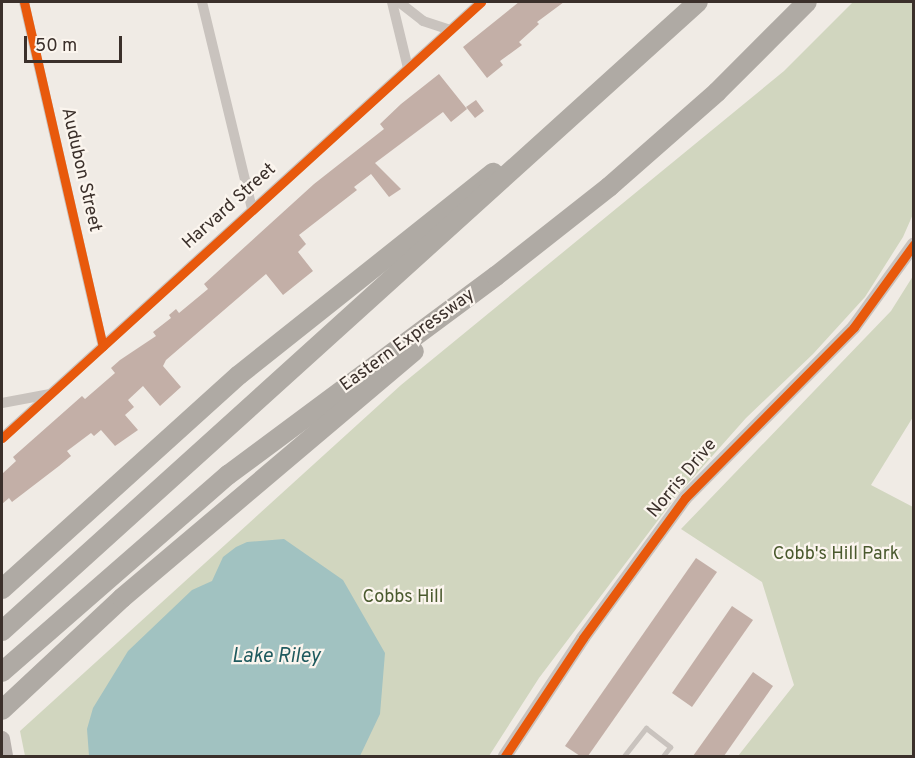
<!DOCTYPE html>
<style>
body{margin:0}
#map{position:relative;width:915px;height:758px;overflow:hidden;background:#f0ebe5;font-family:Overpass,sans-serif}
div>[style]{position:absolute}
.green>*{inset:0;background:#d1d6bf}
.water>*{inset:0;background:#a1c2c1}
.building>*{inset:0;background:#c3afa7}
.service>*{height:5px;margin:-2.5px;padding:0 2.5px;transform-origin:2.5px;border-radius:2.5px;background:#c9c3be}
.minor>*{height:10px;margin:-5px;padding:0 5px;transform-origin:5px;border-radius:5px;background:#c9c3be}
.tertiary>*{height:14px;margin:-7px;padding:0 7px;transform-origin:7px;border-radius:7px;background:#c9c3be}
.primary>*{height:16px;margin:-8px;padding:0 8px;transform-origin:8px;border-radius:8px;background:#b8b1ad}
.motorway>*{height:20px;margin:-10px;padding:0 10px;transform-origin:10px;border-radius:10px;background:#afaaa4}
.cycleway>*{height:9px;margin:-4.5px;padding:0 4.5px;transform-origin:4.5px;border-radius:4.5px;background:#e8590c}
span{translate:-50% -50%;white-space:nowrap;text-align:center;line-height:1.15;-webkit-text-stroke:4.5px #fbf5ee;paint-order:stroke}
.street-label{font-size:18px;color:#3b302b}
.park-label{font-size:18px;color:#4a5a2e}
.water-label{font-size:20px;color:#1f5a5e;font-style:italic}
.frame{position:absolute;inset:0;border:3px solid #3b302b;pointer-events:none}
.scale{position:absolute;left:24px;top:36px;width:98px;height:27px;box-sizing:border-box;border:3px solid #3b302b;border-top:0;padding-left:8px;font-size:18px;line-height:21px;white-space:nowrap;color:#3b302b;-webkit-text-stroke:4px #fbf5ee;paint-order:stroke}
</style>
<div id="map">
<div class="green">
<div style="clip-path:polygon(853px 2px,913px 2px,914px 212px,903px 237px,865px 297px,813px 354px,746px 418px,674px 499px,539px 678px,489px 756px,25px 756px,20px 731px,401px 385px,784px 71px)"></div>
<div style="clip-path:polygon(913px 276px,913px 417px,871px 485px,913px 507px,913px 756px,738px 756px,794px 685px,762px 582px,681px 529px,891px 311px)"></div>
</div>
<div class="water">
<div style="clip-path:polygon(284px 539px,343px 580px,385px 653px,380px 714px,360px 756px,89px 756px,87px 729px,93px 708px,128px 651px,192px 590px,212px 581px,223px 557px,236px 547px,247px 542px)"></div>
</div>
<div class="building">
<div style="clip-path:polygon(519px 2px,564px 2px,537px 22px,539px 24px,519px 42px,522px 45px,500px 61px,503px 65px,487px 78px,463px 47px)"></div>
<div style="clip-path:polygon(439px 74px,467px 109px,451px 122px,443px 112px,375px 163px,401px 189px,389px 197px,371px 174px,354px 187px,357px 190px,299px 235px,306px 244px,298px 252px,313px 271px,283px 295px,266px 274px,166px 360px,163px 366px,181px 387px,160px 406px,143px 386px,128px 400px,134px 407px,125px 415px,138px 430px,115px 446px,101px 430px,94px 436px,91px 433px,67px 451px,71px 456px,59px 466px,12px 502px,9px 498px,2px 504px,2px 474px,16px 461px,13px 457px,82px 396px,85px 399px,115px 373px,111px 368px,120px 360px,156px 336px,153px 332px,171px 318px,169px 315px,176px 309px,179px 313px,208px 289px,204px 284px,314px 184px,384px 129px,380px 124px,401px 104px)"></div>
<div style="clip-path:polygon(476px 100px,484px 111px,475px 118px,466px 107px)"></div>
<div style="clip-path:polygon(696px 558px,717px 572px,588px 756px,580px 756px,565px 746px)"></div>
<div style="clip-path:polygon(732px 606px,753px 620px,692px 707px,672px 693px)"></div>
<div style="clip-path:polygon(753px 672px,773px 686px,724px 756px,693px 756px)"></div>
</div>
<div class="service">
<div style="left:624px;top:756px;width:36px;rotate:-52deg"></div>
<div style="left:646px;top:728px;width:31px;rotate:38deg"></div>
<div style="left:670px;top:747px;width:11px;rotate:128deg"></div>
</div>
<div class="minor">
<div style="left:24px;top:2px;width:353px;rotate:77.1deg"></div>
<div style="left:202px;top:2px;width:213px;rotate:76.4deg"></div>
<div style="left:392px;top:2px;width:68px;rotate:76.4deg"></div>
<div style="left:399px;top:2px;width:31px;rotate:38deg"></div>
<div style="left:423px;top:21px;width:28px;rotate:18deg"></div>
<div style="left:2px;top:403px;width:49px;rotate:-10.6deg"></div>
<div style="left:2px;top:438px;width:648px;rotate:-42.31deg"></div>
</div>
<div class="tertiary">
<div style="left:505px;top:756px;width:141px;rotate:-56.5deg"></div>
<div style="left:583px;top:638px;width:173px;rotate:-53.9deg"></div>
<div style="left:685px;top:498px;width:240px;rotate:-45.3deg"></div>
<div style="left:854px;top:327px;width:102px;rotate:-54.1deg"></div>
</div>
<div class="primary">
<div style="left:2px;top:739px;width:17px;rotate:80deg"></div>
</div>
<div class="motorway">
<div style="left:2px;top:589px;width:319px;rotate:-42.1deg"></div>
<div style="left:239px;top:375px;width:325px;rotate:-38.5deg"></div>
<div style="left:2px;top:631px;width:938px;rotate:-42.11deg"></div>
<div style="left:2px;top:672px;width:300px;rotate:-41.1deg"></div>
<div style="left:228px;top:475px;width:334px;rotate:-36.6deg"></div>
<div style="left:496px;top:276px;width:144px;rotate:-38.2deg"></div>
<div style="left:609px;top:187px;width:144px;rotate:-41.3deg"></div>
<div style="left:717px;top:92px;width:127px;rotate:-45deg"></div>
<div style="left:2px;top:710px;width:164px;rotate:-43deg"></div>
<div style="left:122px;top:598px;width:382px;rotate:-40.2deg"></div>
</div>
<div class="cycleway">
<div style="left:24px;top:2px;width:353px;rotate:77.1deg"></div>
<div style="left:2px;top:438px;width:648px;rotate:-42.31deg"></div>
<div style="left:505px;top:756px;width:141px;rotate:-56.5deg"></div>
<div style="left:583px;top:638px;width:173px;rotate:-53.9deg"></div>
<div style="left:685px;top:498px;width:240px;rotate:-45.3deg"></div>
<div style="left:854px;top:327px;width:102px;rotate:-54.1deg"></div>
</div>
<div class="street-label">
<span style="left:80px;top:170px;rotate:77deg">Audubon Street</span>
<span style="left:230px;top:207px;rotate:-42deg">Harvard Street</span>
<span style="left:408px;top:341px;rotate:-36deg">Eastern Expressway</span>
<span style="left:683px;top:479px;rotate:-50deg">Norris Drive</span>
</div>
<div class="park-label">
<span style="left:836px;top:555px">Cobb's Hill Park</span>
<span style="left:403px;top:598px">Cobbs Hill</span>
</div>
<div class="water-label">
<span style="left:276px;top:657px">Lake Riley</span>
</div>
<div class="frame"></div>
<div class="scale">50 m</div>
</div>
